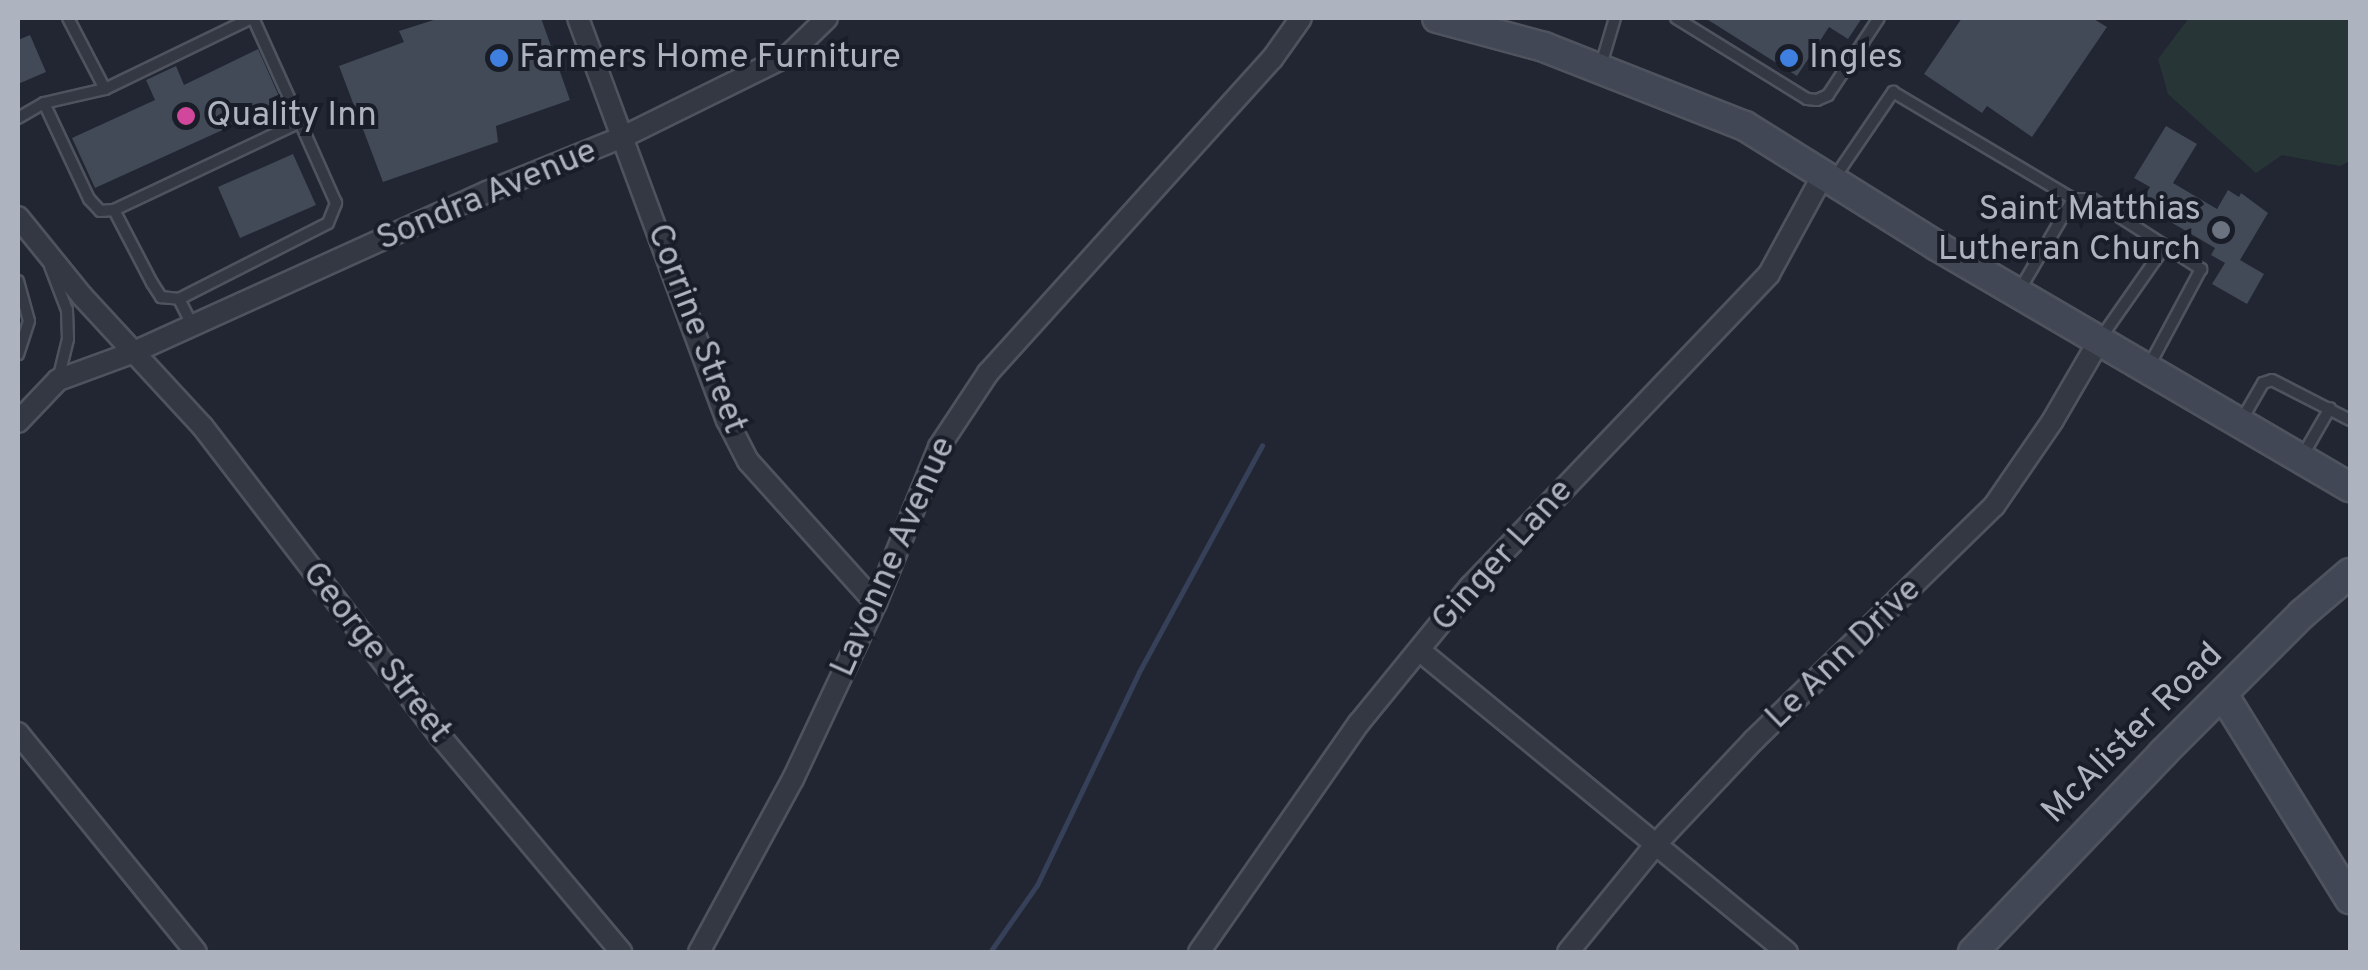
<!DOCTYPE html>
<style>
body{margin:0}
#map{position:relative;width:2368px;height:970px;overflow:hidden;background:#212632;font-family:Overpass,sans-serif}
div>[style]{position:absolute}
.green>*{inset:0;background:#273537}
.stream>*{height:5px;margin:-2.5px;padding:0 2.5px;transform-origin:2.5px;border-radius:2.5px;background:#364058}
.building>*{inset:0;background:#424957}
.roads{filter:drop-shadow(2px 0 #4e535e) drop-shadow(-2px 0 #4e535e) drop-shadow(0 2px #4e535e) drop-shadow(0 -2px #4e535e)}
.lane>*{height:10px;margin:-5px;padding:0 5px;transform-origin:5px;border-radius:5px;background:#343843}
.street>*{height:20px;margin:-10px;padding:0 10px;transform-origin:10px;border-radius:10px;background:#343843}
.secondary>*{height:28px;margin:-14px;padding:0 14px;transform-origin:14px;border-radius:14px;background:#424756}
.dots>*{width:28px;height:28px;translate:-50% -50%;box-sizing:border-box;border:5px solid #191d28;border-radius:50%}
span{translate:-50% -50%;white-space:nowrap;text-align:center;line-height:1.15;-webkit-text-stroke:8px #191d28;paint-order:stroke}
.poi-label{font-size:35px;color:#aeb3c0}
.left{translate:0 -50%;text-align:left}
.right{translate:-100% -50%;text-align:right}
.street-label{font-size:35px;color:#aeb3c0}
.frame{position:absolute;inset:0;border:20px solid #aeb3c0;pointer-events:none}
</style>
<div id="map">
<div class="green">
<div style="clip-path:polygon(2189px 18px,2350px 18px,2350px 161px,2340px 166px,2282px 155px,2256px 173px,2168px 94px,2158px 59px)"></div>
</div>
<div class="stream">
<div style="left:990px;top:952px;width:82px;rotate:-55deg"></div>
<div style="left:1037px;top:885px;width:236px;rotate:-64.4deg"></div>
<div style="left:1139px;top:672px;width:258px;rotate:-61.5deg"></div>
</div>
<div class="building">
<div style="clip-path:polygon(440px 18px,541px 18px,570px 100px,496px 126px,498px 142px,383px 182px,339px 66px,404px 42px,399px 31px)"></div>
<div style="clip-path:polygon(1705px 18px,1862px 18px,1848px 39px,1829px 27px,1797px 76px)"></div>
<div style="clip-path:polygon(1962px 18px,2092px 18px,2107px 27px,2032px 137px,1987px 106px,1982px 113px,1924px 74px)"></div>
<div style="clip-path:polygon(30px 35px,46px 72px,18px 84px,18px 40px)"></div>
<div style="clip-path:polygon(258px 49px,282px 103px,95px 188px,72px 138px,155px 100px,146px 80px,176px 66px,184px 85px)"></div>
<div style="clip-path:polygon(2166px 126px,2197px 144px,2173px 183px,2217px 209px,2228px 190px,2239px 197px,2241px 193px,2268px 213px,2240px 260px,2264px 274px,2247px 304px,2212px 284px,2225px 263px,2211px 255px,2215px 248px,2140px 204px,2150px 187px,2134px 178px)"></div>
<div style="clip-path:polygon(293px 154px,316px 205px,240px 238px,218px 187px)"></div>
</div>
<div class="roads">
<div class="lane">
<div style="left:68px;top:18px;width:80px;rotate:62.5deg"></div>
<div style="left:105px;top:89px;width:163px;rotate:-25.8deg"></div>
<div style="left:1676px;top:18px;width:154px;rotate:31.7deg"></div>
<div style="left:1807px;top:99px;width:10px;rotate:6deg"></div>
<div style="left:1817px;top:100px;width:12px;rotate:-24deg"></div>
<div style="left:1828px;top:95px;width:92px;rotate:-56.5deg"></div>
<div style="left:1601px;top:65px;width:49px;rotate:-73.4deg"></div>
<div style="left:44px;top:103px;width:106px;rotate:64.9deg"></div>
<div style="left:89px;top:199px;width:16px;rotate:47deg"></div>
<div style="left:100px;top:211px;width:14px;rotate:-4deg"></div>
<div style="left:114px;top:210px;width:206px;rotate:-25.3deg"></div>
<div style="left:300px;top:122px;width:114px;rotate:-114.3deg"></div>
<div style="left:18px;top:118px;width:30px;rotate:-30deg"></div>
<div style="left:44px;top:103px;width:63px;rotate:-12.9deg"></div>
<div style="left:1833px;top:180px;width:107px;rotate:-55.7deg"></div>
<div style="left:1893px;top:92px;width:209px;rotate:30.7deg"></div>
<div style="left:2073px;top:199px;width:107px;rotate:120.4deg"></div>
<div style="left:2073px;top:199px;width:19px"></div>
<div style="left:2092px;top:199px;width:130px;rotate:32.7deg"></div>
<div style="left:2201px;top:269px;width:112px;rotate:118.2deg"></div>
<div style="left:114px;top:210px;width:82px;rotate:62.5deg"></div>
<div style="left:152px;top:283px;width:17px;rotate:57deg"></div>
<div style="left:161px;top:297px;width:18px;rotate:6deg"></div>
<div style="left:179px;top:299px;width:31px;rotate:63deg"></div>
<div style="left:50px;top:266px;width:47px;rotate:68.9deg"></div>
<div style="left:67px;top:310px;width:29px;rotate:88deg"></div>
<div style="left:68px;top:339px;width:42px;rotate:103.7deg"></div>
<div style="left:18px;top:281px;width:41px;rotate:74.6deg"></div>
<div style="left:29px;top:321px;width:35px;rotate:108deg"></div>
<div style="left:179px;top:299px;width:167px;rotate:-27deg"></div>
<div style="left:328px;top:223px;width:22px;rotate:-68deg"></div>
<div style="left:336px;top:203px;width:89px;rotate:-114deg"></div>
<div style="left:2100px;top:339px;width:113px;rotate:-55deg"></div>
<div style="left:2241px;top:421px;width:44px;rotate:-59.9deg"></div>
<div style="left:2263px;top:383px;width:9px;rotate:-18deg"></div>
<div style="left:2272px;top:380px;width:88px;rotate:27.1deg"></div>
<div style="left:2303px;top:455px;width:54px;rotate:-60.1deg"></div>
</div>
<div class="street">
<div style="left:578px;top:18px;width:429px;rotate:69.7deg"></div>
<div style="left:727px;top:420px;width:46px;rotate:62.9deg"></div>
<div style="left:748px;top:461px;width:191px;rotate:48deg"></div>
<div style="left:18px;top:217px;width:102px;rotate:51deg"></div>
<div style="left:82px;top:296px;width:178px;rotate:47.3deg"></div>
<div style="left:203px;top:427px;width:389px;rotate:52.5deg"></div>
<div style="left:440px;top:736px;width:282px;rotate:50deg"></div>
<div style="left:18px;top:422px;width:58px;rotate:-46.4deg"></div>
<div style="left:58px;top:380px;width:81px;rotate:-20.2deg"></div>
<div style="left:134px;top:352px;width:388px;rotate:-24.4deg"></div>
<div style="left:487px;top:192px;width:149px;rotate:-22.1deg"></div>
<div style="left:625px;top:136px;width:183px;rotate:-26.3deg"></div>
<div style="left:789px;top:55px;width:53px;rotate:-44.2deg"></div>
<div style="left:1419px;top:650px;width:476px;rotate:39.4deg"></div>
<div style="left:18px;top:733px;width:282px;rotate:50.9deg"></div>
<div style="left:699px;top:952px;width:197px;rotate:-61.5deg"></div>
<div style="left:793px;top:779px;width:195px;rotate:-64.8deg"></div>
<div style="left:876px;top:603px;width:168px;rotate:-68deg"></div>
<div style="left:939px;top:447px;width:89px;rotate:-56.5deg"></div>
<div style="left:988px;top:373px;width:423px;rotate:-47.9deg"></div>
<div style="left:1272px;top:59px;width:50px;rotate:-54.7deg"></div>
<div style="left:1199px;top:952px;width:279px;rotate:-55.1deg"></div>
<div style="left:1359px;top:723px;width:176px;rotate:-50.8deg"></div>
<div style="left:1470px;top:587px;width:433px;rotate:-46.3deg"></div>
<div style="left:1769px;top:274px;width:113px;rotate:-61.4deg"></div>
<div style="left:1568px;top:952px;width:139px;rotate:-50.8deg"></div>
<div style="left:1656px;top:844px;width:143px;rotate:-46.7deg"></div>
<div style="left:1754px;top:740px;width:335px;rotate:-44.3deg"></div>
<div style="left:1994px;top:506px;width:104px;rotate:-55.5deg"></div>
<div style="left:2053px;top:420px;width:91px;rotate:-59.8deg"></div>
</div>
<div class="secondary">
<div style="left:1437px;top:18px;width:111px;rotate:15.2deg"></div>
<div style="left:1544px;top:47px;width:216px;rotate:21.5deg"></div>
<div style="left:1745px;top:126px;width:226px;rotate:32deg"></div>
<div style="left:1937px;top:246px;width:478px;rotate:30.3deg"></div>
<div style="left:2224px;top:696px;width:239px;rotate:58.2deg"></div>
<div style="left:1973px;top:952px;width:275px;rotate:-46.3deg"></div>
<div style="left:2163px;top:753px;width:197px;rotate:-45deg"></div>
<div style="left:2302px;top:614px;width:63px;rotate:-40.5deg"></div>
</div>
</div>
<div class="dots">
<div style="left:499px;top:58px;background:#3f7fe0"></div>
<div style="left:1789px;top:58px;background:#3f7fe0"></div>
<div style="left:186px;top:116px;background:#d1479c"></div>
<div style="left:2221px;top:230px;background:#6b7280"></div>
</div>
<div class="poi-label">
<span class="left" style="left:519px;top:58px">Farmers Home Furniture</span>
<span class="left" style="left:1809px;top:58px">Ingles</span>
<span class="left" style="left:206px;top:116px">Quality Inn</span>
<span class="right" style="left:2201px;top:230px">Saint Matthias<br>Lutheran Church</span>
</div>
<div class="street-label">
<span style="left:487px;top:196px;rotate:-23deg">Sondra Avenue</span>
<span style="left:696px;top:329px;rotate:69deg">Corrine Street</span>
<span style="left:1503px;top:556px;rotate:-48deg">Ginger Lane</span>
<span style="left:894px;top:557px;rotate:-66deg">Lavonne Avenue</span>
<span style="left:376px;top:653px;rotate:52deg">George Street</span>
<span style="left:1844px;top:654px;rotate:-44deg">Le Ann Drive</span>
<span style="left:2133px;top:734px;rotate:-45deg">McAlister Road</span>
</div>
<div class="frame"></div>
</div>
